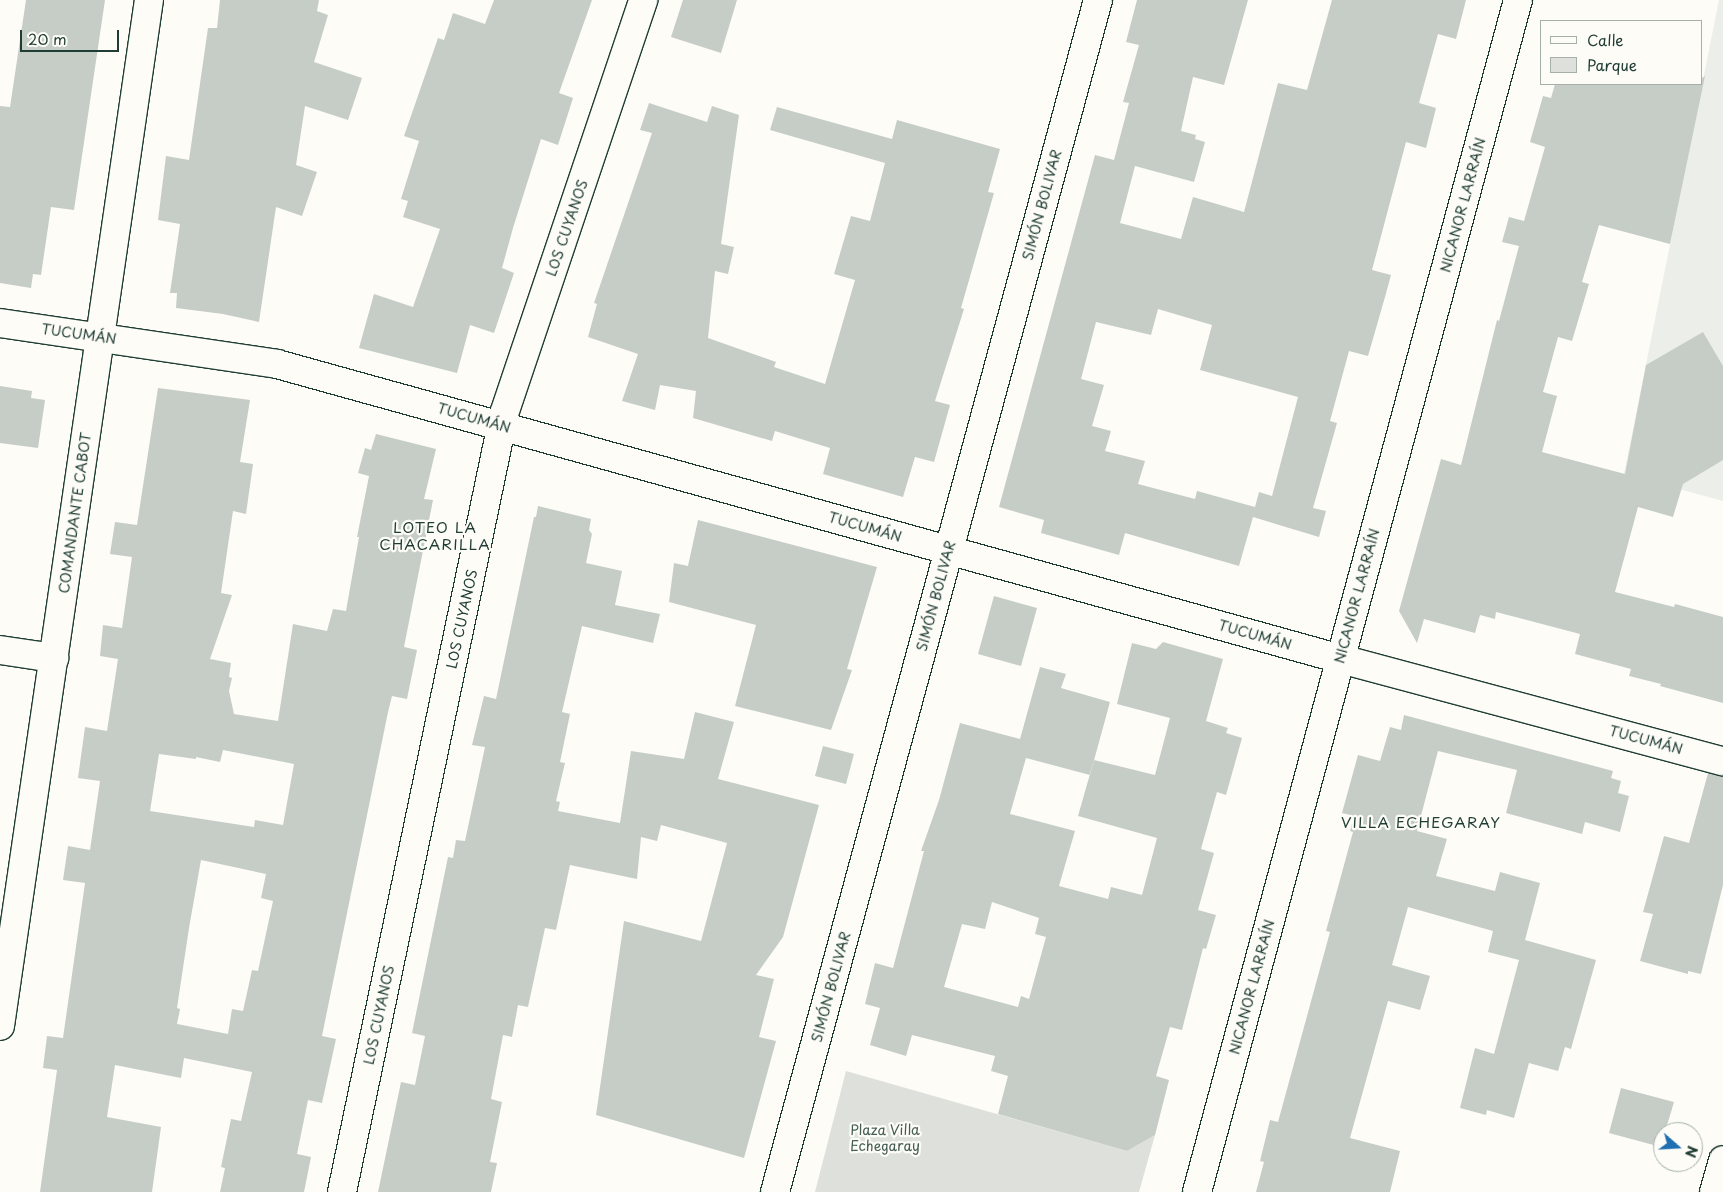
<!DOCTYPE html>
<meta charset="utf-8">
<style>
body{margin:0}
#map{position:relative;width:1723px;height:1192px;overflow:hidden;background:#fdfcf7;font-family:"Playpen Sans",sans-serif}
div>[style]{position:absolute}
.built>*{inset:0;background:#eceee9}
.green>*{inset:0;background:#dde0db}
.building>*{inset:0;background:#c6cdc7}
.roads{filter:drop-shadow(1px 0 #1f3d34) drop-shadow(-1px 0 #1f3d34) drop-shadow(0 1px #1f3d34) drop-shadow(0 -1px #1f3d34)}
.street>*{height:28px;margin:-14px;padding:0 14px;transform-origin:14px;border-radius:14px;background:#fdfcf7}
span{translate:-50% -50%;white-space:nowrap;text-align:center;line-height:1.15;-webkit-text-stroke:4.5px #fdfcf7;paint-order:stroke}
.street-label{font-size:14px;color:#1f3d34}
.park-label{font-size:14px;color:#455e55}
.neighbourhood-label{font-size:15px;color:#1f3d34;letter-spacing:1px}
.legend{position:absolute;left:1540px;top:20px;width:162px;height:65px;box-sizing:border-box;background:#fdfcf7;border:1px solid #a4b0a9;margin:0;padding:6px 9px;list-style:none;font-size:15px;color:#1f3d34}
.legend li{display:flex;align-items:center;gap:10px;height:25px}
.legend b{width:25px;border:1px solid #a4b0a9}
.north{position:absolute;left:1653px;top:1122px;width:50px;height:50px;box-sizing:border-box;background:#fdfcf7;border:1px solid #a4b0a9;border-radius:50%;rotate:109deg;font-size:14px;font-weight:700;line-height:20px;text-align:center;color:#1f3d34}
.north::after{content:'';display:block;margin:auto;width:18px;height:22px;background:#1f6fb2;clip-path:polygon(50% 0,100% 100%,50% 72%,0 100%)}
.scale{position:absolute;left:20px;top:30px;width:99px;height:22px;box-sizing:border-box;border:2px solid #1f3d34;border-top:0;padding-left:6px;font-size:15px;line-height:18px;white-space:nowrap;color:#1f3d34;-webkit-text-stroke:4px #fdfcf7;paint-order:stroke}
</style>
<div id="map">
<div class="built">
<div style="clip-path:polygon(1719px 0,1723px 0,1723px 501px,1624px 474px)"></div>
</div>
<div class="green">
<div style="clip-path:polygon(846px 1071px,1127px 1151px,1155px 1135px,1139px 1192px,815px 1192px)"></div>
</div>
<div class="building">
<div style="clip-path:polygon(26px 0,105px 0,74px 210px,51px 207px,41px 275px,33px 274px,31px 288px,0 283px,0 106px,10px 107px)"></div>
<div style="clip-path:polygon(220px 0,319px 0,317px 11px,328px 15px,314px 62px,362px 78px,348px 120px,305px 106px,296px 165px,317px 172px,302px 216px,276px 207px,259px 322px,223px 314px,176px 308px,177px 293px,170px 293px,180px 224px,158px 220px,166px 156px,189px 160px,208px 28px,217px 28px)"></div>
<div style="clip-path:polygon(494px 0,592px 0,559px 93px,573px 98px,558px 145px,541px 139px,513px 228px,502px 268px,514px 273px,494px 333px,470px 325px,457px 373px,359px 348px,374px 294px,413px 307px,440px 229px,403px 217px,408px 201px,401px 199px,419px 141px,404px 136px,438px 38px,444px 40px,453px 13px,485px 24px)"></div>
<div style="clip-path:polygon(683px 0,737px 0,721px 53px,671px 37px)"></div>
<div style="clip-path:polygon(evenodd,1137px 0,1248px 0,1224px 85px,1193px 77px,1181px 131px,1196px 135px,1195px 139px,1205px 142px,1194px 182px,1135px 166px,1120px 223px,1181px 239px,1193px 197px,1244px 212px,1278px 83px,1307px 90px,1332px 0,1466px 0,1456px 39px,1438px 34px,1419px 103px,1436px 108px,1426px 148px,1406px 142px,1372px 270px,1391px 275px,1385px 297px,1368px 356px,1349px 351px,1330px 421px,1337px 423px,1313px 508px,1326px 511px,1319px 537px,1253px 517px,1239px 566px,1125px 533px,1119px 555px,1041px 533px,1044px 520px,999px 507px,1095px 155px,1114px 160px,1129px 103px,1123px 102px,1139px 45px,1126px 42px,1137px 0,1158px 309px,1212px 325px,1200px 370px,1298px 397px,1272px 496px,1259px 492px,1255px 507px,1197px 491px,1195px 499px,1138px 484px,1145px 461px,1105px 451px,1111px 431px,1092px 426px,1104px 385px,1081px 379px,1096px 322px,1151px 335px,1158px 309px)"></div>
<div style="clip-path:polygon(1705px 76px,1670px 244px,1599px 225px,1582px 282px,1589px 284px,1572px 341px,1558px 337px,1543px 392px,1557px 396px,1542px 452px,1625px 474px,1646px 365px,1703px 332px,1723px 366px,1723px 460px,1683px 484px,1673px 517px,1638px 507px,1615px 592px,1674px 607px,1675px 604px,1723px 617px,1723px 703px,1660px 686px,1661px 684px,1629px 676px,1631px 669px,1575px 654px,1580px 634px,1496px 612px,1495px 619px,1480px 615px,1475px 633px,1424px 619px,1417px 643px,1399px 611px,1441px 459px,1461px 465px,1497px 320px,1499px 321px,1519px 246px,1502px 242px,1509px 217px,1524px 221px,1545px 147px,1530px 142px,1543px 96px,1551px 98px,1555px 84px,1702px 84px,1702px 78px)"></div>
<div style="clip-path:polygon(649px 103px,707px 122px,712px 106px,739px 115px,721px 244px,734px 247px,728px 274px,715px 271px,708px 338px,776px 362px,774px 367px,825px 384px,855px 280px,834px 274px,851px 216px,870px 221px,885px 163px,770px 130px,777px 107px,892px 139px,897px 120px,1000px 149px,988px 192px,994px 193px,961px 308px,964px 309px,935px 401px,950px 405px,934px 462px,915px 457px,903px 497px,823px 474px,830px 448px,775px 431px,772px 441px,693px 418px,696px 391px,660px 385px,655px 410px,622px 401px,638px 354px,588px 337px,597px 304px,594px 303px,652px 133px,640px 130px)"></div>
<div style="clip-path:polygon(0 386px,32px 391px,31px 398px,45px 400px,38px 448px,0 443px)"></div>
<div style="clip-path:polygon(evenodd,158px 388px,250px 400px,240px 462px,253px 464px,246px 514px,233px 511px,221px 593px,232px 595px,210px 659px,231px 663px,229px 677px,232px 678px,229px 691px,234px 714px,278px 721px,293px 624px,327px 631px,333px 609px,346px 611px,359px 537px,357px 537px,369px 476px,358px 473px,365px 448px,371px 450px,376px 434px,436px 449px,424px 499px,433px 500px,404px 647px,417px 650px,407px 699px,392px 696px,388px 712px,322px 1036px,336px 1039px,322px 1103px,308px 1100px,297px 1154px,311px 1157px,304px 1192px,220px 1192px,225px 1168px,221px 1167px,231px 1119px,241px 1121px,252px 1072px,184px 1058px,181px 1078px,115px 1065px,107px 1117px,161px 1127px,152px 1192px,40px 1192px,57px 1070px,43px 1068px,47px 1036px,63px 1038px,85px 883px,63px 880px,68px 846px,90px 850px,100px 781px,78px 778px,85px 727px,107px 731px,118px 659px,100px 656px,103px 625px,122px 628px,132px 557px,110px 554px,115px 522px,137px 525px,158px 388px,223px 750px,294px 764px,283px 825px,255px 820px,254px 827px,150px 811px,159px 754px,196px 759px,196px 757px,220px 762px,223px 750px,158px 388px,201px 860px,266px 874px,261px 898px,273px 901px,258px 971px,252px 970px,243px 1011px,232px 1009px,228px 1034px,177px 1024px,180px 1009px,177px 1008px,189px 928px,201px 860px)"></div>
<div style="clip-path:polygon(538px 506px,591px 519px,589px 530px,592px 534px,586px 563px,622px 571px,615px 605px,660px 614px,653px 643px,582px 626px,562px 712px,570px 714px,560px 762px,565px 763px,556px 801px,560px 802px,558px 811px,620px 823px,631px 751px,684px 759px,695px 712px,734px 722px,718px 779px,819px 805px,783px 937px,756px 975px,774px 979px,759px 1037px,776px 1041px,744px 1158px,596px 1115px,624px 921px,701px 941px,727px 843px,661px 825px,657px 841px,641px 837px,637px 879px,570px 865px,556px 930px,545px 928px,528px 1007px,518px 1005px,512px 1037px,503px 1035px,491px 1099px,502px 1102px,490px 1162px,497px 1163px,491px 1192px,378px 1192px,401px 1082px,415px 1085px,425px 1036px,412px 1033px,448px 857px,453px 858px,456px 840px,465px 841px,485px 747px,472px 745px,484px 696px,496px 699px,534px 517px,536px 517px)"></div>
<div style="clip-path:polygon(698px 520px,877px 567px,847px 669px,852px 670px,831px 730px,735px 706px,756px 625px,669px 602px,674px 563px,688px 566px)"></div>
<div style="clip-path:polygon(994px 596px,1037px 608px,1021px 666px,978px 654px)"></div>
<div style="clip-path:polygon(evenodd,1163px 642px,1223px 659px,1206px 721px,1228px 728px,1226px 733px,1242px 738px,1226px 795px,1217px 792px,1201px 849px,1214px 853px,1198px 910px,1216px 915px,1206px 949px,1203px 948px,1182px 1030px,1170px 1027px,1156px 1076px,1169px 1080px,1155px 1135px,1127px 1151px,998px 1114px,1008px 1076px,991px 1071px,995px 1056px,912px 1035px,906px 1056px,870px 1045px,880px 1008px,865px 1004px,875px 963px,893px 968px,924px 851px,921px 851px,939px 800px,960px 723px,1020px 739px,1040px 667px,1066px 674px,1061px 688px,1110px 702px,1090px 775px,1026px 758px,1010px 814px,1075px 831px,1059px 886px,1108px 899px,1111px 887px,1142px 895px,1157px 838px,1078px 816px,1094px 760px,1155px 775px,1170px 718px,1117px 704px,1132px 643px,1156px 649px,1163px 642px,992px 902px,1039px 918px,1035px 934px,1046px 937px,1029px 999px,1021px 996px,1018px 1007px,944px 987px,962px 924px,985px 929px,992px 902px)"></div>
<div style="clip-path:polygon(1404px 715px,1613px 771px,1611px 778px,1621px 781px,1618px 793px,1629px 796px,1620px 832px,1585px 822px,1582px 834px,1506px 813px,1517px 770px,1438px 751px,1417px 831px,1447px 839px,1436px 876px,1495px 891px,1500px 872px,1540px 883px,1525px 940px,1596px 960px,1571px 1049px,1565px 1047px,1558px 1071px,1529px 1063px,1514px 1118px,1487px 1110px,1486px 1115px,1460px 1108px,1475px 1048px,1494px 1054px,1519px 960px,1488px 952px,1493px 931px,1408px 907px,1392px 965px,1430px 976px,1420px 1010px,1388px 1001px,1350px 1138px,1400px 1151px,1390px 1192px,1256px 1192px,1264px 1162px,1260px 1161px,1270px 1120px,1278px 1122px,1330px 932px,1326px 931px,1353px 832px,1350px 831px,1354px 816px,1342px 813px,1358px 755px,1380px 761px,1390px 727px,1401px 730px)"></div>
<div style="clip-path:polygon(823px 746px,854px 754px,846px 784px,815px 776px)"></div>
<div style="clip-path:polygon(1708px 773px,1723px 776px,1723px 885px,1701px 974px,1688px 971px,1688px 974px,1640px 961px,1653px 914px,1643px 912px,1664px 836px,1689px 843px)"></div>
<div style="clip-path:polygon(1621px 1088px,1674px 1102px,1665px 1132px,1663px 1132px,1661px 1147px,1609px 1133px)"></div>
</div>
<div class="roads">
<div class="street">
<div style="left:0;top:323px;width:280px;rotate:8.4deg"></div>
<div style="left:277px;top:364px;width:1104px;rotate:15.5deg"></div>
<div style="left:1341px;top:659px;width:395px;rotate:15deg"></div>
<div style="left:0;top:650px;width:55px;rotate:8.4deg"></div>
<div style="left:0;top:1026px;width:1037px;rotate:-81.74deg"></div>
<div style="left:342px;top:1192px;width:795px;rotate:-78.24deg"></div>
<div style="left:504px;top:414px;width:437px;rotate:-71.4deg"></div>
<div style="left:775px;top:1192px;width:1235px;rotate:-74.84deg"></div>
<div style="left:1197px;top:1192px;width:1234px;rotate:-74.93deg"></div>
<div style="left:1714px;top:1192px;width:33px;rotate:-74deg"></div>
</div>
</div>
<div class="street-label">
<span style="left:1042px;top:205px;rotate:-75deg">SIMÓN BOLIVAR</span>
<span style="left:1463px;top:205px;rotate:-75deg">NICANOR LARRAÍN</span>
<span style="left:567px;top:228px;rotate:-71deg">LOS CUYANOS</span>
<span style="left:79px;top:334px;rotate:8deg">TUCUMÁN</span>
<span style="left:474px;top:418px;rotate:16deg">TUCUMÁN</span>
<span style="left:75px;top:513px;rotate:-82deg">COMANDANTE CABOT</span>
<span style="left:865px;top:527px;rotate:16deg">TUCUMÁN</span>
<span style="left:936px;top:596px;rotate:-75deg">SIMÓN BOLIVAR</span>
<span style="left:1357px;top:596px;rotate:-75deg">NICANOR LARRAÍN</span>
<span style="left:462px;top:619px;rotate:-78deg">LOS CUYANOS</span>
<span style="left:1255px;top:635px;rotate:16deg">TUCUMÁN</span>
<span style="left:1646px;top:740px;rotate:15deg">TUCUMÁN</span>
<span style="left:831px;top:987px;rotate:-75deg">SIMÓN BOLIVAR</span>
<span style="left:1252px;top:987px;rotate:-75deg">NICANOR LARRAÍN</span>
<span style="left:379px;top:1015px;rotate:-78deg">LOS CUYANOS</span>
</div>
<div class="park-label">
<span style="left:885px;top:1138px">Plaza Villa<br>Echegaray</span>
</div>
<div class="neighbourhood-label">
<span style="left:435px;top:535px">LOTEO LA<br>CHACARILLA</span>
<span style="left:1421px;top:822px">VILLA ECHEGARAY</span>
</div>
<ul class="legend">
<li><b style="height:6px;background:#fdfcf7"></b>Calle</li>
<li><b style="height:14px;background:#dde0db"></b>Parque</li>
</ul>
<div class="north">N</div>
<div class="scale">20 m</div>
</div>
